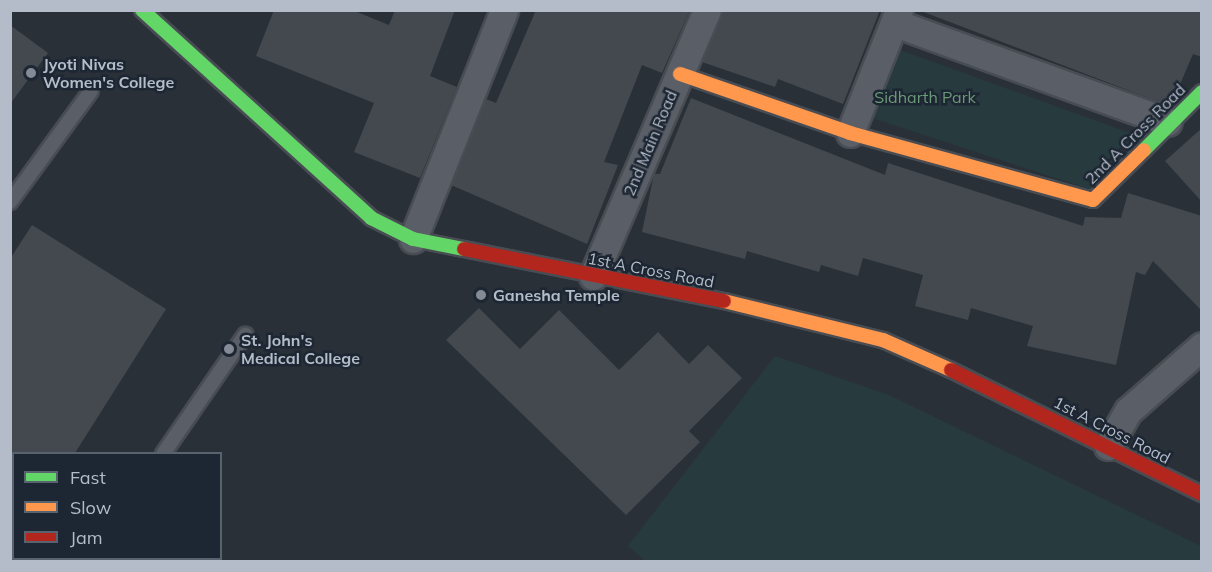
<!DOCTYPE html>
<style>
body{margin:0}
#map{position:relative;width:1212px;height:572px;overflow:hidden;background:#2a3038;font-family:Mulish,sans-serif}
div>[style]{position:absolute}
.green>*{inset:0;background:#273a3e}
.building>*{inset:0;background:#444950}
.roads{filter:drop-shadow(2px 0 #484c53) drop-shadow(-2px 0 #484c53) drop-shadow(0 2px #484c53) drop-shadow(0 -2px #484c53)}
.lane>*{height:14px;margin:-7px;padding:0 7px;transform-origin:7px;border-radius:7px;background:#5a5e66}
.street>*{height:27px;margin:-13.5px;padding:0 13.5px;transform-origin:13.5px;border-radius:13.5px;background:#5a5e66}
.fast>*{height:14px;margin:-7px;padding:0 7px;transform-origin:7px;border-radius:7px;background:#63d668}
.slow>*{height:14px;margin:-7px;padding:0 7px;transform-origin:7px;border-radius:7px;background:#ff974d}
.jam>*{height:14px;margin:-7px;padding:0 7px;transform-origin:7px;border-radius:7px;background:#b3261e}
.dots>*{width:16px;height:16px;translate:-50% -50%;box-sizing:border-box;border:3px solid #1d2633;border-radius:50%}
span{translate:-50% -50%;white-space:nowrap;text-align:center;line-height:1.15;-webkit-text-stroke:5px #1d2633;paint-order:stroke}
.poi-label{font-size:16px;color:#b4bcc9;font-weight:700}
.left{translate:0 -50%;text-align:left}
.park-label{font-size:16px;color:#6b9a76}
.street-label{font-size:16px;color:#b4bcc9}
.frame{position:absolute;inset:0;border:12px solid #b4bcc9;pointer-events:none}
.legend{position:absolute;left:12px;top:452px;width:210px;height:108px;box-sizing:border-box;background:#1d2633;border:2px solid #59626f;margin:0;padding:8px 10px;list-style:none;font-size:18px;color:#b4bcc9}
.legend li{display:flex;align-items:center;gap:12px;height:30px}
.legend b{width:30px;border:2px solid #59626f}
</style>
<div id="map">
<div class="green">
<div style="clip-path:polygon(900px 50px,1130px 133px,1095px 191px,872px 118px)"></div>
<div style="clip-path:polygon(775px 356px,889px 395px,1201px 546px,1201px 561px,645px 561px,628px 546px)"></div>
</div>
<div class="building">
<div style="clip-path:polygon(274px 10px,352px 10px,389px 25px,395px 10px,455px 10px,430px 76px,457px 87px,420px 178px,354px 152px,374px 103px,256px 56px)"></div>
<div style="clip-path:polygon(536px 10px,690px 10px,662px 73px,642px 65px,604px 162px,618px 165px,587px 244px,451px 185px,486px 99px,496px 103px)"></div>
<div style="clip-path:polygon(722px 10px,880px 10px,843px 104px,778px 79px,775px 87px,702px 62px)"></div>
<div style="clip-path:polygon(1202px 10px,1202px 57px,1193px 54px,1178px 89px,1164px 104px,921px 11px)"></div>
<div style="clip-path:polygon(10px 25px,48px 53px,10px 104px)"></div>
<div style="clip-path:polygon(691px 98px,885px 175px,888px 163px,1083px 226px,1085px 217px,1121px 218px,1128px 193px,1202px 216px,1202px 311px,1153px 261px,1145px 275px,1136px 272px,1116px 365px,1027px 346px,1033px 326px,971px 308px,968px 320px,915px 306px,923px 275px,863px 258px,858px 276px,821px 265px,819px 272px,747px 251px,745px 259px,642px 232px,654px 174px,660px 174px)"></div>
<div style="clip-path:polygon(1202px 128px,1202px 202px,1165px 161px)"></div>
<div style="clip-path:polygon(32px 225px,166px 309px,75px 453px,10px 453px,10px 259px)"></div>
<div style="clip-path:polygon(479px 308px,520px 349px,559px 310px,619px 370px,658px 332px,689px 364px,708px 345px,742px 378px,689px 431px,700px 442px,626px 515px,446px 340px)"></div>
</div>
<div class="roads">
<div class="lane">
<div style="left:10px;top:202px;width:137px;rotate:-53.9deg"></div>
<div style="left:163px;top:454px;width:145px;rotate:-55.4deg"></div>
<div style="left:88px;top:562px;width:4px;rotate:-63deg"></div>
</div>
<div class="street">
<div style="left:895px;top:23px;width:290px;rotate:19.9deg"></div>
<div style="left:850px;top:133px;width:132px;rotate:-68.3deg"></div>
<div style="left:413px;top:239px;width:246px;rotate:-68.3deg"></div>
<div style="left:593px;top:276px;width:289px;rotate:-66.8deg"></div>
<div style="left:1108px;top:446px;width:40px;rotate:-60.3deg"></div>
<div style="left:1128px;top:411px;width:98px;rotate:-41.3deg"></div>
</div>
<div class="fast">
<div style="left:142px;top:10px;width:309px;rotate:42.2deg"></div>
<div style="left:371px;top:218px;width:47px;rotate:26.6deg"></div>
<div style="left:413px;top:239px;width:52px;rotate:11.1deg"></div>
<div style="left:1144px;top:150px;width:82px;rotate:-45deg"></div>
</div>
<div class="slow">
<div style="left:680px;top:74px;width:180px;rotate:19.1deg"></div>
<div style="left:850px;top:133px;width:252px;rotate:15.4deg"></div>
<div style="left:1093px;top:200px;width:71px;rotate:-44.4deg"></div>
<div style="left:724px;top:301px;width:164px;rotate:13.8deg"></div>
<div style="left:883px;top:340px;width:74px;rotate:23.8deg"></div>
</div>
<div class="jam">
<div style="left:464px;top:249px;width:265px;rotate:11.3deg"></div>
<div style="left:951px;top:370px;width:280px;rotate:26.3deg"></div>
</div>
</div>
<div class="dots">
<div style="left:31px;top:73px;background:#848b96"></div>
<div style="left:481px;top:295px;background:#848b96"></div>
<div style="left:229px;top:349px;background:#848b96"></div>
</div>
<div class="poi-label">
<span class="left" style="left:43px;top:73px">Jyoti Nivas<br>Women's College</span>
<span class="left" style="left:493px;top:295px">Ganesha Temple</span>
<span class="left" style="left:241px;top:349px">St. John's<br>Medical College</span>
</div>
<div class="park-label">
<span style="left:925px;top:97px">Sidharth Park</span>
</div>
<div class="street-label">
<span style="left:1135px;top:134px;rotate:-45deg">2nd A Cross Road</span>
<span style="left:650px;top:143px;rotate:-67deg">2nd Main Road</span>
<span style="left:651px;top:270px;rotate:11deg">1st A Cross Road</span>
<span style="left:1112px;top:430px;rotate:27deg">1st A Cross Road</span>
</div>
<div class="frame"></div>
<ul class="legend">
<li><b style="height:8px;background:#63d668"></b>Fast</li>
<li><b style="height:8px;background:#ff974d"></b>Slow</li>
<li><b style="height:8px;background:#b3261e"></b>Jam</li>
</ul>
</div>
